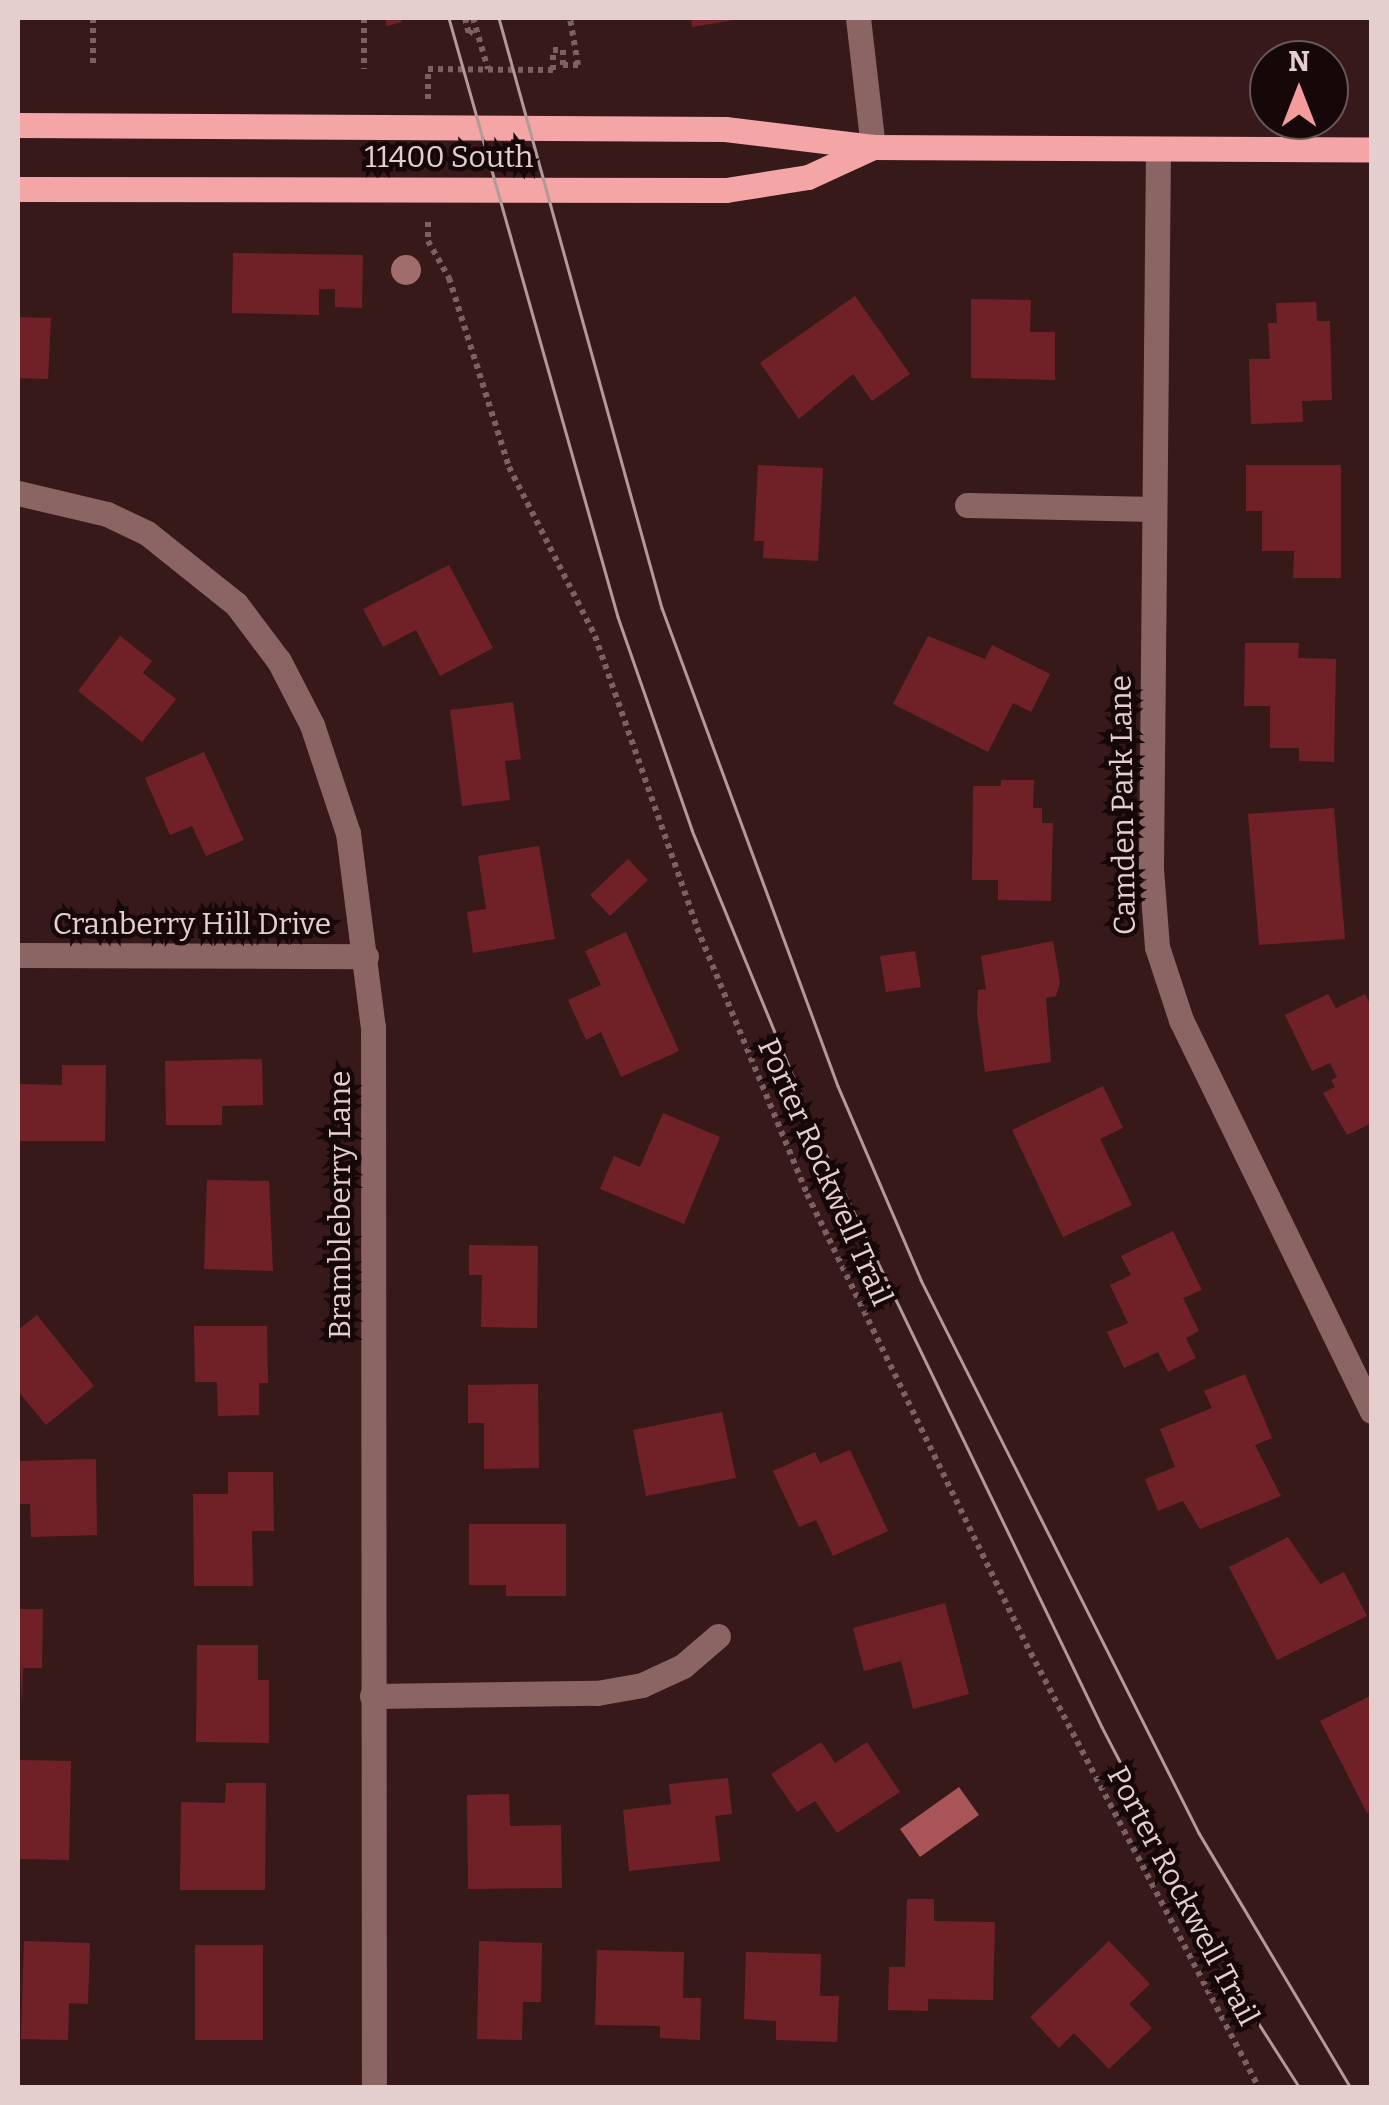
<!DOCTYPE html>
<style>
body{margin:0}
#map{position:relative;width:1389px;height:2105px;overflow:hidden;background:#38191a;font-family:Bitter,serif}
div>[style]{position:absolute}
.water>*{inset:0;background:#a95558}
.building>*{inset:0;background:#702128}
.path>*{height:6px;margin-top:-3px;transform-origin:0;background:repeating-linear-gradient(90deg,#7c6161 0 5px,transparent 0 10px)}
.minor>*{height:25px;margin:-12.5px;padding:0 12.5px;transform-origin:12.5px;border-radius:12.5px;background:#8b6564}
.major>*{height:25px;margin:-12.5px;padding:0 12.5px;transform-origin:12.5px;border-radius:12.5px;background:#f4a5a6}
.tram>*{height:2.5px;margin:-1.25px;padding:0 1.25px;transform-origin:1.25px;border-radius:1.25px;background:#b39a9a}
.trees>*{width:30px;height:30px;margin:-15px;border-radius:50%;background:#a16c6c}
span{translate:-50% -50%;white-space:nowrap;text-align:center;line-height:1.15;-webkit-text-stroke:9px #160809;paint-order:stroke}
.street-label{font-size:30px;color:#e4cece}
.frame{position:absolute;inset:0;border:20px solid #e4cece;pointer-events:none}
.north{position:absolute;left:1249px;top:40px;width:100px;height:100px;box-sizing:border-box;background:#160809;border:2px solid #685758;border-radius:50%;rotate:0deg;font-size:28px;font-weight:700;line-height:40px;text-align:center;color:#e4cece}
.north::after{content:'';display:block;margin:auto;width:35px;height:45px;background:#f59b9c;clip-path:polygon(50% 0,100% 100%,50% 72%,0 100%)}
</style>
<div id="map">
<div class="water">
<div style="clip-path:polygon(959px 1787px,979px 1815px,920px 1857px,900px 1829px)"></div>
</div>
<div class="building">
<div style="clip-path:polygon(385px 18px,400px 18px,402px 22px,387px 26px)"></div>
<div style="clip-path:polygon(691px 18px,734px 18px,734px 20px,692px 27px)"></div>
<div style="clip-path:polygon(233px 253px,363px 255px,362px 308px,335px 307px,335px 289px,319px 289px,319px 315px,232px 313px)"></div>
<div style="clip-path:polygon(855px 296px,910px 374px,872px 401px,853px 374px,799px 419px,760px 363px)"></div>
<div style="clip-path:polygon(971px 299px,1031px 300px,1030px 332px,1055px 332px,1055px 380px,971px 378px)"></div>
<div style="clip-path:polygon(1316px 302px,1317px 321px,1330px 321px,1332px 400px,1302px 401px,1303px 422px,1251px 424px,1249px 359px,1270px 359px,1268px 323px,1277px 323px,1276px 303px)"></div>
<div style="clip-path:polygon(18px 317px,51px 318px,48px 379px,18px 378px)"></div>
<div style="clip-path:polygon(758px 465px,823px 468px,818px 561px,763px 558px,764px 541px,754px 541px)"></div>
<div style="clip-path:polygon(1246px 465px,1341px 465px,1341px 578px,1293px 578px,1294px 551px,1262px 551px,1262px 511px,1246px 511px)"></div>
<div style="clip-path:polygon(449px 565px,493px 648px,440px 676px,416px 630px,383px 647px,363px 609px)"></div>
<div style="clip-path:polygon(120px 636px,152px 661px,143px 673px,176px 699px,142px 742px,78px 691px)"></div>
<div style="clip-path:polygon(928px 636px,985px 659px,992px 645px,1050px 674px,1031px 712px,1013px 703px,988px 752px,893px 704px)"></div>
<div style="clip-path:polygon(1245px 643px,1299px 643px,1298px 658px,1336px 659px,1334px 762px,1299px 761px,1299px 748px,1270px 748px,1270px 706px,1244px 706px)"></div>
<div style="clip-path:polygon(513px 702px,521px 759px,505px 761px,510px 800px,462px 806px,450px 710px)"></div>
<div style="clip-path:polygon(204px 752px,244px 840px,206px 856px,192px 826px,170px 835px,145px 778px)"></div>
<div style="clip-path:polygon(1001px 780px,1034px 780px,1033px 808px,1042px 808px,1042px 823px,1053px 823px,1051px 901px,998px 900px,998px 880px,972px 880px,973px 786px,1001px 786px)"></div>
<div style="clip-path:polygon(1334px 808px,1345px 939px,1259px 945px,1248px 814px)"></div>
<div style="clip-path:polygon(539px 846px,555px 939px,473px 953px,467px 912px,486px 909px,478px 856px)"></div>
<div style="clip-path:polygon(628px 859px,648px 880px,610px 916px,590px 895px)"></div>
<div style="clip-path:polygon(626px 932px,679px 1051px,621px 1077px,601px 1032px,586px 1040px,568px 1000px,601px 985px,585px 951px)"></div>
<div style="clip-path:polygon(1053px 941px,1060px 983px,1056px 996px,1046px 998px,1051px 1062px,985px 1072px,977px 1013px,978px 990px,986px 989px,981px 956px)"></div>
<div style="clip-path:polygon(915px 951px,921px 987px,886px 992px,880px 956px)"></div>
<div style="clip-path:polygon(1328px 994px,1336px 1008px,1365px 994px,1372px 1008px,1372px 1123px,1347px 1135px,1323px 1093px,1335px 1087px,1331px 1080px,1337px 1077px,1330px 1063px,1312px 1071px,1285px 1015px)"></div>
<div style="clip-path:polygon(262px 1059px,263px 1105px,222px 1106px,222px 1125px,166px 1125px,165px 1061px)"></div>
<div style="clip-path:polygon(62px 1065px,106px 1065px,105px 1141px,18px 1141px,18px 1084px,62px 1085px)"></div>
<div style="clip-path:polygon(1103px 1086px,1123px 1128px,1100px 1139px,1132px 1205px,1063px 1237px,1012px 1130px)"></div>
<div style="clip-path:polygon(663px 1113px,720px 1137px,684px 1224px,600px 1189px,614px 1156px,640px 1167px)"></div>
<div style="clip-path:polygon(207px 1180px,269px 1181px,273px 1271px,204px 1269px)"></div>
<div style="clip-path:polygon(1173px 1231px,1202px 1290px,1183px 1298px,1199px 1331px,1186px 1338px,1196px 1358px,1168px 1372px,1158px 1352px,1124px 1368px,1107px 1332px,1128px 1323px,1110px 1285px,1131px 1275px,1121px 1256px)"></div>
<div style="clip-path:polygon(469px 1245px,538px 1246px,537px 1328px,481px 1327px,482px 1275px,469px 1275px)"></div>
<div style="clip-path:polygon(37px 1315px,94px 1386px,46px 1425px,18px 1391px,18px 1330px)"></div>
<div style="clip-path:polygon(194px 1326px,267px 1326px,268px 1383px,259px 1383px,259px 1415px,218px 1416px,217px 1382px,195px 1382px)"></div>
<div style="clip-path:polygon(1245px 1374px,1272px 1438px,1255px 1445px,1281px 1496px,1200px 1529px,1183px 1501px,1158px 1511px,1145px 1479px,1175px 1467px,1160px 1429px,1212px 1408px,1204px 1391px)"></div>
<div style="clip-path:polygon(538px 1384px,539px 1468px,484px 1469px,484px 1423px,468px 1423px,468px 1385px)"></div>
<div style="clip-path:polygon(722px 1412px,736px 1478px,646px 1496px,633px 1430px)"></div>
<div style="clip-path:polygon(850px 1450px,888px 1531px,833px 1556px,816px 1520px,799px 1527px,773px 1471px,815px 1452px,820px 1463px)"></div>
<div style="clip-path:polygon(96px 1459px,97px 1535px,31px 1537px,30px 1504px,18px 1504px,18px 1461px)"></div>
<div style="clip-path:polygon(228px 1472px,273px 1472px,274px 1531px,252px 1531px,253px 1586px,194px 1586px,193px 1494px,228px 1494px)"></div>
<div style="clip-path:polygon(469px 1524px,566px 1524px,566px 1596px,506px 1596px,506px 1585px,469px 1585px)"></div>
<div style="clip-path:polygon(1288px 1537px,1320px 1584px,1344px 1572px,1367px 1616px,1277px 1660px,1229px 1567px)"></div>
<div style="clip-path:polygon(945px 1603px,969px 1694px,913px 1709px,901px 1661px,864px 1671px,853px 1628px)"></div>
<div style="clip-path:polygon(18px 1609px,43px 1609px,42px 1668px,23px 1668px,22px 1707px)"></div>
<div style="clip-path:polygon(197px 1645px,258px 1645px,258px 1680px,269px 1680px,269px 1743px,196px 1742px)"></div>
<div style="clip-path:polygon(1372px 1695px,1372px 1811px,1367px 1813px,1320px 1721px)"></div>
<div style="clip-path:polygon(821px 1742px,835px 1763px,867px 1742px,900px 1792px,837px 1833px,815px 1801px,797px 1812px,771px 1774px)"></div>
<div style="clip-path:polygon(18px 1760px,71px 1761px,69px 1860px,18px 1859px)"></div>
<div style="clip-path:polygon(728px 1778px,732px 1814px,715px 1816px,720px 1861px,629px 1871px,623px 1810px,671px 1804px,669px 1784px)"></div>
<div style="clip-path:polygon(226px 1783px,266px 1783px,265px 1890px,180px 1890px,181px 1802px,225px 1803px)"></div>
<div style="clip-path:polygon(509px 1794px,510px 1826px,561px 1825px,562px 1888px,468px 1889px,467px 1795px)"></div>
<div style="clip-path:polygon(907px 1899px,934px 1899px,934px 1921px,995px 1922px,993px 2000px,928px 1999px,928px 2011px,888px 2010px,889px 1967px,905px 1967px)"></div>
<div style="clip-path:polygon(24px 1941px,90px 1943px,88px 2004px,69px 2003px,68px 2040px,21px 2039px)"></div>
<div style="clip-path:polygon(479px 1941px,542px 1943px,541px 2002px,523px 2002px,522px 2040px,477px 2039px)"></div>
<div style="clip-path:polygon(1109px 1941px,1150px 1984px,1129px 2004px,1152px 2028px,1109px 2069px,1074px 2033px,1059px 2048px,1030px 2017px)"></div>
<div style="clip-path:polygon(195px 1945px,263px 1945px,263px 2040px,195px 2040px)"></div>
<div style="clip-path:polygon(597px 1950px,684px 1952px,683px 1998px,701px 1998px,700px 2040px,660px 2038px,660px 2026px,595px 2025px)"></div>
<div style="clip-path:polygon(746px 1952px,821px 1954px,820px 1996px,839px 1996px,837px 2042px,776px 2040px,776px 2021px,744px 2019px)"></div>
</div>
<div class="path">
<div style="left:93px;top:18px;width:50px;rotate:90deg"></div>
<div style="left:364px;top:18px;width:51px;rotate:90deg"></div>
<div style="left:465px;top:18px;width:16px;rotate:76deg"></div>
<div style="left:469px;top:34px;width:8px;rotate:-50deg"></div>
<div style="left:473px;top:18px;width:53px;rotate:73.6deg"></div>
<div style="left:428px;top:99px;width:30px;rotate:-90deg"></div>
<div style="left:428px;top:69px;width:125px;rotate:0.5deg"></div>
<div style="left:553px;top:70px;width:20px;rotate:-90deg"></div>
<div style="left:553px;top:50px;width:10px"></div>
<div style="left:563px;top:50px;width:15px;rotate:90deg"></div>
<div style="left:563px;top:65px;width:15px"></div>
<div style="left:578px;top:65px;width:48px;rotate:-99.7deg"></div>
<div style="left:428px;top:222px;width:19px;rotate:90deg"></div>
<div style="left:428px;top:241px;width:43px;rotate:60.4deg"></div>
<div style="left:449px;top:278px;width:198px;rotate:72.4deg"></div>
<div style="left:509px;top:467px;width:190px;rotate:63deg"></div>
<div style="left:595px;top:636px;width:309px;rotate:70.7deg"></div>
<div style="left:697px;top:928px;width:288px;rotate:67.5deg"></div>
<div style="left:807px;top:1194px;width:500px;rotate:64.05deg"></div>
<div style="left:1026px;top:1644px;width:501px;rotate:62.31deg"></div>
</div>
<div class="minor">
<div style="left:858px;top:18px;width:130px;rotate:83.4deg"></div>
<div style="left:1158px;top:149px;width:720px;rotate:90.56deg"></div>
<div style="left:1151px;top:869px;width:78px;rotate:85.6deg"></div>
<div style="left:1157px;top:947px;width:77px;rotate:71.8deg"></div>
<div style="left:1181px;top:1020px;width:435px;rotate:64deg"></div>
<div style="left:18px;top:493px;width:91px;rotate:13.3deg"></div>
<div style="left:107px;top:514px;width:44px;rotate:25.4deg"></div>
<div style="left:147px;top:533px;width:114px;rotate:38.6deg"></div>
<div style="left:236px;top:604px;width:71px;rotate:53deg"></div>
<div style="left:279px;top:661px;width:72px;rotate:62.7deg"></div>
<div style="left:312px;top:725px;width:114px;rotate:71.6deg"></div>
<div style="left:348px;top:833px;width:196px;rotate:82.7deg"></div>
<div style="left:373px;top:1027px;width:1061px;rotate:89.95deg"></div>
<div style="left:967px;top:505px;width:187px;rotate:1.2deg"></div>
<div style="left:18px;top:955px;width:348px;rotate:0.2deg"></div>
<div style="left:372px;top:1696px;width:225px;rotate:-0.8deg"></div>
<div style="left:597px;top:1693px;width:46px;rotate:-10.1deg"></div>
<div style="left:642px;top:1685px;width:45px;rotate:-24.9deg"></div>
<div style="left:683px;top:1666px;width:46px;rotate:-40.6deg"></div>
</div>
<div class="major">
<div style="left:18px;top:125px;width:707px;rotate:0.32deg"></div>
<div style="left:725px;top:129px;width:149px;rotate:6.9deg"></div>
<div style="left:873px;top:147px;width:499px;rotate:0.3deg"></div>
<div style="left:18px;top:189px;width:708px;rotate:0.08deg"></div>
<div style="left:726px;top:190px;width:83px;rotate:-9deg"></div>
<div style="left:808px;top:177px;width:72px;rotate:-24.8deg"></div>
</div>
<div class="tram">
<div style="left:449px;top:18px;width:622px;rotate:74.24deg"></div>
<div style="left:618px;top:617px;width:225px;rotate:70.8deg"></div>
<div style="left:692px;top:830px;width:337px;rotate:67.7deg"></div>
<div style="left:820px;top:1142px;width:649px;rotate:64.26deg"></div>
<div style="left:1102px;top:1727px;width:310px;rotate:62.5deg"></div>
<div style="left:1245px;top:2002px;width:102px;rotate:57.4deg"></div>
<div style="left:499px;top:18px;width:612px;rotate:74.56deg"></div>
<div style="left:662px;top:608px;width:509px;rotate:69.79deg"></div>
<div style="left:838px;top:1086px;width:211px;rotate:66.8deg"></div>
<div style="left:921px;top:1280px;width:619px;rotate:63.31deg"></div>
<div style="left:1199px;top:1833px;width:297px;rotate:59.2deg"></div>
</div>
<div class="trees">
<div style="left:406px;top:270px"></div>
</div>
<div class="street-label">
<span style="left:449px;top:157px">11400 South</span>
<span style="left:1123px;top:805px;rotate:-91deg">Camden Park Lane</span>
<span style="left:192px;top:924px">Cranberry Hill Drive</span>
<span style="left:825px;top:1172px;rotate:66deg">Porter Rockwell Trail</span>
<span style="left:340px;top:1205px;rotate:-90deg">Brambleberry Lane</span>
<span style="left:1183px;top:1896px;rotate:62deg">Porter Rockwell Trail</span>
</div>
<div class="frame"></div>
<div class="north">N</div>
</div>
